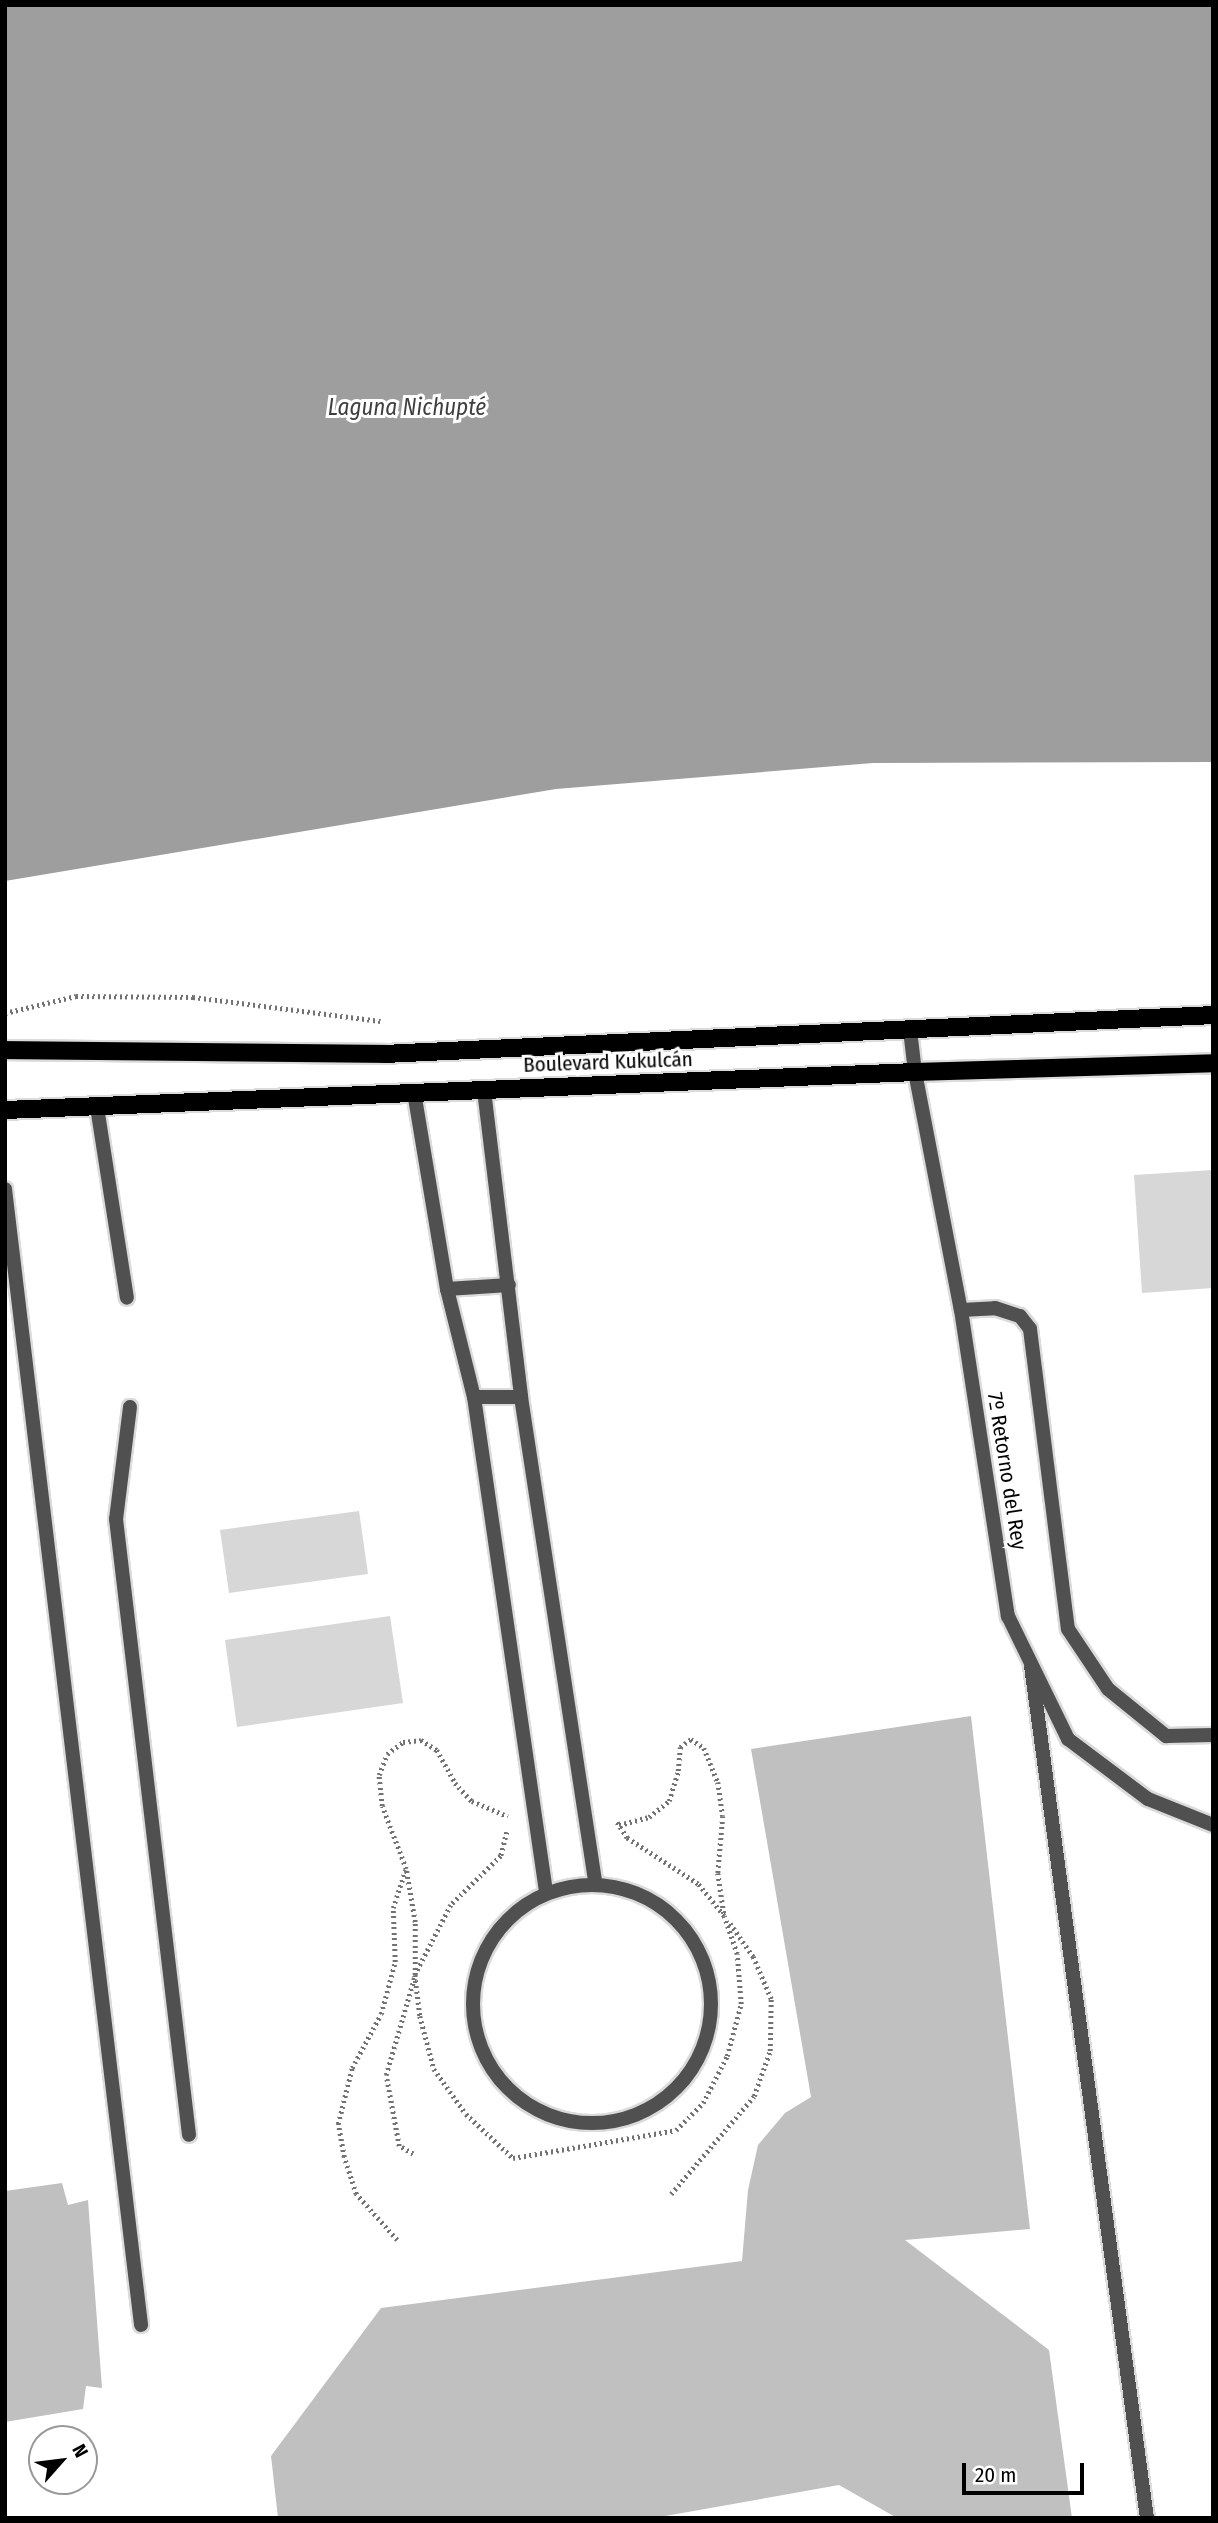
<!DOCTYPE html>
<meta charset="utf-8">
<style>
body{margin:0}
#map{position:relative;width:1218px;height:2523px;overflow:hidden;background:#fff;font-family:"Fira Sans Condensed",sans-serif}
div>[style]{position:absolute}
.green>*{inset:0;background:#d7d7d7}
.water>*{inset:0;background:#9e9e9e}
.building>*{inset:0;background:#c0c0c0}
.path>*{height:4.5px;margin-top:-2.25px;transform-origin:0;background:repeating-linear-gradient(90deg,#727272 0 2px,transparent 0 5.5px)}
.roads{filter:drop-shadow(2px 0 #dbdbdb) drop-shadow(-2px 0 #dbdbdb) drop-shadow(0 2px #dbdbdb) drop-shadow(0 -2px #dbdbdb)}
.service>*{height:14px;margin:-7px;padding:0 7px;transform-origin:7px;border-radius:7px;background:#505050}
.service>.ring{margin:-7px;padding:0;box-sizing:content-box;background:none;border:14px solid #505050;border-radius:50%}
.minor>*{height:14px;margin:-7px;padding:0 7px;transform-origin:7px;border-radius:7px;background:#505050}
.primary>*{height:18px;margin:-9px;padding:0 9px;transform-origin:9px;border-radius:9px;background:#000}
span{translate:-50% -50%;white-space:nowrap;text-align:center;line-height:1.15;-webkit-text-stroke:6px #fff;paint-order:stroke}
.street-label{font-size:21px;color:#000}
.water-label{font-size:23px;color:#3f3f3f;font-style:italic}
.frame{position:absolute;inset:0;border:7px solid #000;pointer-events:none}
.north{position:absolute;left:28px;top:2425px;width:70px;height:70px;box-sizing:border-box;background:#fff;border:2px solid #999;border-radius:50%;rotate:62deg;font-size:19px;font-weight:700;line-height:28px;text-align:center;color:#000}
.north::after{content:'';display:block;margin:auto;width:24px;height:32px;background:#000;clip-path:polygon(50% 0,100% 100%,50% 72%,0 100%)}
.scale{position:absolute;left:962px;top:2463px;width:122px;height:32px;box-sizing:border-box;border:4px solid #000;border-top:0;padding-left:9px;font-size:21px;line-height:24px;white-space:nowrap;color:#000;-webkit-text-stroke:5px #fff;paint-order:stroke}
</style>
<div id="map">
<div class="green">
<div style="clip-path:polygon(1213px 1170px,1213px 1288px,1142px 1293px,1134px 1175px)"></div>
<div style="clip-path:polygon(359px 1511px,368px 1574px,229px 1593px,220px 1530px)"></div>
<div style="clip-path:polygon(390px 1616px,403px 1703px,237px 1727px,225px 1640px)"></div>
</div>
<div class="water">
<div style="clip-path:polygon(5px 5px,1213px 5px,1213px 762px,873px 763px,556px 789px,5px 881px)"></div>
</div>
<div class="building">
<div style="clip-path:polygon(971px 1716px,1030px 2229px,905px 2240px,1049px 2350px,1072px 2518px,897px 2518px,839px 2485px,654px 2518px,278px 2518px,271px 2456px,381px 2308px,742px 2261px,748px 2190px,758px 2145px,785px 2113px,811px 2097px,751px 1749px)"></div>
<div style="clip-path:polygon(62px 2183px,68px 2205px,88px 2200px,102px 2388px,86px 2386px,83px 2409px,5px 2422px,5px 2191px)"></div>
</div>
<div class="path">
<div style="left:5px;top:1013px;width:73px;rotate:-13.5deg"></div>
<div style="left:76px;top:996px;width:117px;rotate:0.5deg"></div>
<div style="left:193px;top:997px;width:189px;rotate:7.3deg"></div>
<div style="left:619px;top:1825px;width:31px;rotate:-15deg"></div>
<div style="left:649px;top:1817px;width:26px;rotate:-39deg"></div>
<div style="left:669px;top:1801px;width:31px;rotate:-73deg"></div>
<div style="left:678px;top:1771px;width:24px;rotate:-85deg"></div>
<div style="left:680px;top:1747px;width:14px;rotate:-36deg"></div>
<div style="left:691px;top:1739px;width:16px;rotate:35deg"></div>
<div style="left:704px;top:1748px;width:37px;rotate:68deg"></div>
<div style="left:718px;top:1782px;width:34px;rotate:82deg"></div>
<div style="left:723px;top:1816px;width:57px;rotate:95deg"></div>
<div style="left:718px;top:1873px;width:41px;rotate:81.7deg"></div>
<div style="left:507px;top:1832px;width:25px;rotate:104deg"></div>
<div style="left:501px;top:1856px;width:70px;rotate:135.6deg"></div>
<div style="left:451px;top:1905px;width:79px;rotate:117.2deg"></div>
<div style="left:415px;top:1975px;width:41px;rotate:83deg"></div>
<div style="left:420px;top:2016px;width:55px;rotate:75.2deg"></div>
<div style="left:434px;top:2069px;width:55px;rotate:54.6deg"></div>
<div style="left:466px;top:2114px;width:64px;rotate:43.1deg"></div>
<div style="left:513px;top:2158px;width:165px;rotate:-9.7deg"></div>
<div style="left:676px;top:2130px;width:38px;rotate:-45deg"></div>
<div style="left:703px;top:2103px;width:53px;rotate:-62.9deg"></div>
<div style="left:727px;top:2056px;width:54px;rotate:-74.9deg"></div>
<div style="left:741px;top:2004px;width:50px;rotate:-94.6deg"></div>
<div style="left:737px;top:1954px;width:40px;rotate:-108.9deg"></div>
<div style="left:724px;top:1916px;width:41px;rotate:-129.1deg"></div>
<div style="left:698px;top:1884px;width:85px;rotate:-147.1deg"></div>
<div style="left:627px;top:1838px;width:20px;rotate:-123deg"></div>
<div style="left:413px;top:2154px;width:16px;rotate:-150deg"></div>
<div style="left:399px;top:2146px;width:72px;rotate:-100.4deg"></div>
<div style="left:386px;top:2075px;width:104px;rotate:-73.8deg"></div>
<div style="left:415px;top:1975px;width:53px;rotate:-90deg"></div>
<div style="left:415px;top:1922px;width:54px;rotate:-99.6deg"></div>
<div style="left:406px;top:1869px;width:67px;rotate:-110.9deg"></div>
<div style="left:382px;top:1806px;width:31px;rotate:-96deg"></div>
<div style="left:379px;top:1775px;width:22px;rotate:-69deg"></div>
<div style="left:387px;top:1754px;width:20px;rotate:-37deg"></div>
<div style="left:403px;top:1742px;width:18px;rotate:-6deg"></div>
<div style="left:421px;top:1740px;width:19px;rotate:32deg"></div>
<div style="left:437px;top:1750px;width:38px;rotate:61deg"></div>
<div style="left:455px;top:1783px;width:25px;rotate:47deg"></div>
<div style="left:472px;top:1801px;width:39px;rotate:23deg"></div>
<div style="left:671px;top:2194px;width:128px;rotate:-49.7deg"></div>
<div style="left:754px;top:2096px;width:48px;rotate:-70.4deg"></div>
<div style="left:770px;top:2051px;width:52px;rotate:-88.9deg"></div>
<div style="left:771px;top:1999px;width:46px;rotate:-113.2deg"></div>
<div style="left:753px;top:1957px;width:44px;rotate:-124.8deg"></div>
<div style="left:397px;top:2240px;width:62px;rotate:-131.7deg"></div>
<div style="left:356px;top:2194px;width:39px;rotate:-108deg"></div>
<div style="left:344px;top:2157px;width:34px;rotate:-100deg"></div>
<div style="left:338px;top:2124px;width:58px;rotate:-76deg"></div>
<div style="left:352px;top:2068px;width:61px;rotate:-61.8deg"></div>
<div style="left:381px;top:2014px;width:54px;rotate:-74.9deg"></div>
<div style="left:395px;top:1962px;width:54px;rotate:-92.1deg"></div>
<div style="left:393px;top:1908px;width:40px;rotate:-72deg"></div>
</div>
<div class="roads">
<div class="service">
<div style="left:484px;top:1090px;width:309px;rotate:83.1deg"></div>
<div style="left:521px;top:1397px;width:491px;rotate:81.3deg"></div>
<div style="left:414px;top:1092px;width:200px;rotate:80.5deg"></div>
<div style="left:447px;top:1289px;width:111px;rotate:76deg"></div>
<div style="left:474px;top:1397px;width:500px;rotate:81.72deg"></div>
<div style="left:97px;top:1107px;width:193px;rotate:81.1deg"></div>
<div style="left:5px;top:1189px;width:1144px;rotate:83.17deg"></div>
<div style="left:447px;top:1289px;width:62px;rotate:-3.7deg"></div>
<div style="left:961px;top:1310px;width:34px;rotate:-3deg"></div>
<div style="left:995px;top:1308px;width:26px;rotate:18deg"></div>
<div style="left:1020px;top:1316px;width:16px;rotate:52deg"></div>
<div style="left:1030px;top:1329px;width:302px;rotate:82.8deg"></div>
<div style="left:1068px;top:1629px;width:72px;rotate:56.3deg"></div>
<div style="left:1108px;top:1689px;width:75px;rotate:39deg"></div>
<div style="left:1166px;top:1736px;width:47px;rotate:-1.2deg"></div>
<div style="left:474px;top:1397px;width:47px"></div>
<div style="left:130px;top:1407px;width:113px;rotate:97.1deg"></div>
<div style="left:116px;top:1519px;width:620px;rotate:83.24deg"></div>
<div style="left:1031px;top:1666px;width:860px;rotate:82.25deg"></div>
<div class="ring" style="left:473px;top:1885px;width:224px;height:224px"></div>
</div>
<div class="minor">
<div style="left:910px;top:1030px;width:42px;rotate:83.2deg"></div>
<div style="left:915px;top:1072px;width:242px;rotate:79.1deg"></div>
<div style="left:961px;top:1310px;width:310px;rotate:81.3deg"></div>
<div style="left:1008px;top:1616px;width:137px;rotate:64deg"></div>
<div style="left:1068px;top:1739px;width:100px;rotate:36.9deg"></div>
<div style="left:1148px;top:1799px;width:70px;rotate:21.8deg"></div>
</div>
<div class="primary">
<div style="left:5px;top:1050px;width:379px;rotate:0.6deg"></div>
<div style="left:384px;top:1054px;width:830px;rotate:-2.69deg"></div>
<div style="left:5px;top:1110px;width:911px;rotate:-2.39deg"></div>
<div style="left:915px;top:1072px;width:298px;rotate:-1.7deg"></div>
</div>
</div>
<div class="street-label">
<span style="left:608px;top:1062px;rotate:-2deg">Boulevard Kukulcán</span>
<span style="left:1007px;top:1471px;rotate:81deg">7º Retorno del Rey</span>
</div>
<div class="water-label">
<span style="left:407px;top:407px">Laguna Nichupté</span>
</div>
<div class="frame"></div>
<div class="north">N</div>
<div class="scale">20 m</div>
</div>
